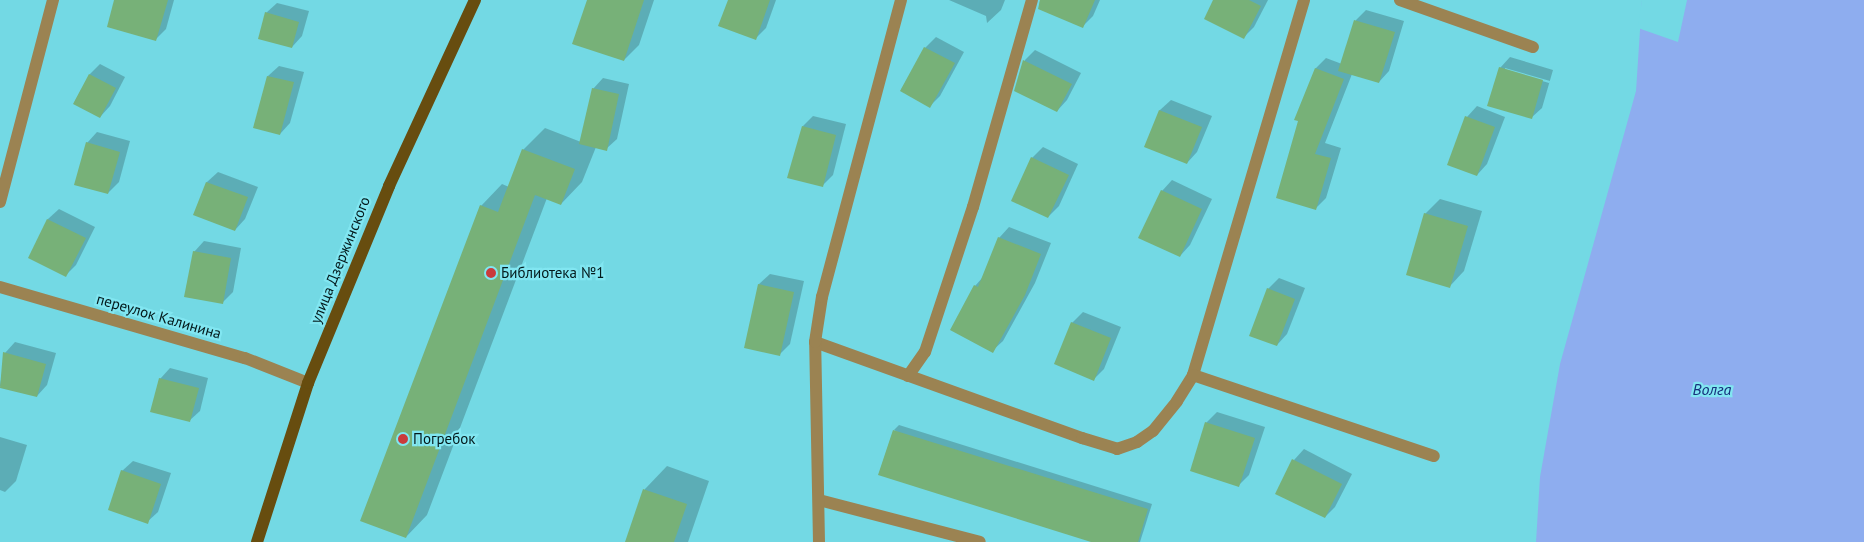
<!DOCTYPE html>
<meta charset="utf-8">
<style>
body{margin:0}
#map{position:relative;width:1864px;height:542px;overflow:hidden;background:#73d9e4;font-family:"PT Sans",sans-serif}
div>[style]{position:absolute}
.water>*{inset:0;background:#8eadef}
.pier>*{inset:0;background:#73d9e4}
.shadow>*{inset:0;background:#0003}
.building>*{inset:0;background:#77b178}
.minor>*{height:12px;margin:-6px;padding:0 6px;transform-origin:6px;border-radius:6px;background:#9b8352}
.major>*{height:12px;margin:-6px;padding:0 6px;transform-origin:6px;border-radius:6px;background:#674d0f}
.dots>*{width:14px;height:14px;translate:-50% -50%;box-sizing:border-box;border:2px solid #81e6f1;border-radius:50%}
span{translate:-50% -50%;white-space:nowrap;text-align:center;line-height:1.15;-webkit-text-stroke:4.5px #81e6f1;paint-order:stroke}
.street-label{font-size:15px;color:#03191b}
.poi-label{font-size:15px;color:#03191b}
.left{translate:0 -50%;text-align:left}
.water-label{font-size:16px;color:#15307b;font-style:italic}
</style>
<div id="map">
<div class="water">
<div style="clip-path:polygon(1642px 0,1864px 0,1864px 542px,1536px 542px,1540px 477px,1560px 364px,1636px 91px)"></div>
</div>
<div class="pier">
<div style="clip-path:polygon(1642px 0,1687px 0,1678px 42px,1638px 28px)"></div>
</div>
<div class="shadow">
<div style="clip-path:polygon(116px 0,174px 0,166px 29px,156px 39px)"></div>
<div style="clip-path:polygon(588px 0,654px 0,639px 45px,624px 60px)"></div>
<div style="clip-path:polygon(729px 0,776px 0,766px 28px,756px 38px)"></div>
<div style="clip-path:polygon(949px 0,1005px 0,1001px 10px,987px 23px,986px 16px)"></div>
<div style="clip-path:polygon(1040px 0,1100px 0,1093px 16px,1083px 26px,1039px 8px)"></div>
<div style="clip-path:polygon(1215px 0,1268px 0,1254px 27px,1243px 38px)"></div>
<div style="clip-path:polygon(277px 3px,309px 11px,302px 36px,292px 47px,266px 13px)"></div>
<div style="clip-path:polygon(1366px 10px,1404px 21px,1389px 71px,1379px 82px,1352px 74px,1325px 143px,1341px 148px,1326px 198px,1316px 208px,1278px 197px,1316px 68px,1326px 58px,1342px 64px,1356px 20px)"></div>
<div style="clip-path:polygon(936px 37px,964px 52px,940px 96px,930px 106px,901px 90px,925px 48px)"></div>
<div style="clip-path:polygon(1035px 50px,1081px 73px,1067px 100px,1057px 111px,1016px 90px,1025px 60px)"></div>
<div style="clip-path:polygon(evenodd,1510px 57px,1553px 70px,1542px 108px,1531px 118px,1500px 68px,1510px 57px,1505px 68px,1550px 81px,1549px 83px,1505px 70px,1505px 68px)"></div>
<div style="clip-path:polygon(100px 64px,125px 77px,110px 106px,100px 117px,74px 103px,90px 74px)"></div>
<div style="clip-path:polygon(279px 66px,304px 72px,290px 123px,280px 134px,268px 76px)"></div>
<div style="clip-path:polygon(603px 78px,629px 84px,617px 139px,606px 149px,596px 147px,582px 182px,561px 204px,547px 198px,427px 515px,406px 537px,481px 206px,502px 184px,509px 187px,523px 150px,545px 128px,581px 142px,593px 89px)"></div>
<div style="clip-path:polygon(1171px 100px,1212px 116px,1197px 152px,1187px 163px,1146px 146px,1160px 110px)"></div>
<div style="clip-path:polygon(1477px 106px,1505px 117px,1487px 164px,1477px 175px,1467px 117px)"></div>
<div style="clip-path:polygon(813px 116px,846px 124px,833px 175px,822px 186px,803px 126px)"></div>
<div style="clip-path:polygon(97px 132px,130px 141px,119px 182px,108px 193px,87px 143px)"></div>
<div style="clip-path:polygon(1043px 147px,1078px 164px,1059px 206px,1048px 217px,1032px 158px)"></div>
<div style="clip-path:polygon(218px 172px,258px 187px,245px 219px,235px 230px,195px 214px,207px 182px)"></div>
<div style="clip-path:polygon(1172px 180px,1212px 199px,1190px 245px,1180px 256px,1162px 191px)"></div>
<div style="clip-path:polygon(1440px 199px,1482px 211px,1464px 271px,1450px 286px,1425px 214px)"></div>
<div style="clip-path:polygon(59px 209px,95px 227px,76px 265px,66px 275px,30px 257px,48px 219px)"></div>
<div style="clip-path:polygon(1009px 227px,1051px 243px,1035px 283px,1003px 341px,992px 351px,975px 286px,983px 277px,999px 238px)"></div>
<div style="clip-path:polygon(204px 241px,241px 248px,233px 292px,222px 303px,194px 252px)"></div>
<div style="clip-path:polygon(770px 274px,804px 281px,790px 344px,779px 355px,759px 284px)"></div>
<div style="clip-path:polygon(1279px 278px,1305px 288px,1287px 334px,1277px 345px,1268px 289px)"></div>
<div style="clip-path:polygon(1083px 312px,1121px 327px,1104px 369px,1094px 379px,1072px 323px)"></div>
<div style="clip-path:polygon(15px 342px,56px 353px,47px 385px,37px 396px,0 386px,5px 353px)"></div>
<div style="clip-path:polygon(170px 368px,208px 378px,200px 411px,189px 421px,160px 379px)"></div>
<div style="clip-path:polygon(1217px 412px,1265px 427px,1249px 475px,1239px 485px,1206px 423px)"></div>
<div style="clip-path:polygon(899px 425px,1152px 504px,1140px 542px,1095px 542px,894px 430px)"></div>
<div style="clip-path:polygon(0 437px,27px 445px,16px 481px,5px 492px,0 490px)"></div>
<div style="clip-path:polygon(1304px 449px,1352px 474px,1335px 507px,1325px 517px,1294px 460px)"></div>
<div style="clip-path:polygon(133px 461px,171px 473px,158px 512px,147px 522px,122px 471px)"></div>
<div style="clip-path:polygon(667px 466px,709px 481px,688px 542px,626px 542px,645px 489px)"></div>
</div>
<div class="building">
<div style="clip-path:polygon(114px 0,168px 0,156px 41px,107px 27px)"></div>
<div style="clip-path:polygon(587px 0,644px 0,624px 61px,572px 44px)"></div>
<div style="clip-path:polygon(728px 0,770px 0,756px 40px,718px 26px)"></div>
<div style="clip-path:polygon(1040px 0,1095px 0,1083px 28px,1038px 9px)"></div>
<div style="clip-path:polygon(1213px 0,1249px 0,1261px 6px,1244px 39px,1204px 19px)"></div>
<div style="clip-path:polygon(265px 12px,299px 22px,292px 48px,258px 39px)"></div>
<div style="clip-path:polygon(1354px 20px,1395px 32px,1379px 83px,1338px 71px)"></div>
<div style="clip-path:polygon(924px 47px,955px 63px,930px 108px,900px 91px)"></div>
<div style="clip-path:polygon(1023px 60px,1072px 84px,1057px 112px,1014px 91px)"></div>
<div style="clip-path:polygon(1499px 67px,1543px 80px,1532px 119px,1487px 106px)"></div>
<div style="clip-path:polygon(1315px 68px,1344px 79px,1315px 154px,1331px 158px,1316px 210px,1276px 198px,1298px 121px,1294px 120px)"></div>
<div style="clip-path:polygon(89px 74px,116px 88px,100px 118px,73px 104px)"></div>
<div style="clip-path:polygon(267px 76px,294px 82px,280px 135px,253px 128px)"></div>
<div style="clip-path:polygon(592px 88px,619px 94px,607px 151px,579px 144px)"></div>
<div style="clip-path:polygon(1159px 110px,1202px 127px,1187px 164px,1144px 147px)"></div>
<div style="clip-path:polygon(1465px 116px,1495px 127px,1477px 176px,1447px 165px)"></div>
<div style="clip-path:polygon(802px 126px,836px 135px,823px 187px,787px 178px)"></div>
<div style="clip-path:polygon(86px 142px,120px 152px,108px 194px,74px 185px)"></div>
<div style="clip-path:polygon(522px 149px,575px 169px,561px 205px,535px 195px,406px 538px,360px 521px,480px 205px,498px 212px)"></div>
<div style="clip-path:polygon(1031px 157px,1069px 175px,1048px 218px,1011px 201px)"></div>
<div style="clip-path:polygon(206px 182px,248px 197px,235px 231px,193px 215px)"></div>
<div style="clip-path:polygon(1161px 190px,1202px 209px,1180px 257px,1138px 238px)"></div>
<div style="clip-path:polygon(1424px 213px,1468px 226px,1450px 288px,1406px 275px)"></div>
<div style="clip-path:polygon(47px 219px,86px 238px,66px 277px,28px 258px)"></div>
<div style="clip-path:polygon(998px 237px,1041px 254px,1025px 295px,993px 353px,950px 330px,974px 285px,978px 287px)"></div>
<div style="clip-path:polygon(193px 251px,231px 258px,223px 304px,184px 297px)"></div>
<div style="clip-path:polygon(758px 284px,794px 292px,780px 356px,744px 348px)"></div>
<div style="clip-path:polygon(1267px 288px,1295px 299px,1277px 346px,1249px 336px)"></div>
<div style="clip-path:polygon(1071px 322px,1111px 338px,1094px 381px,1054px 364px)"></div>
<div style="clip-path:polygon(3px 352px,46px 364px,37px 397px,0 388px)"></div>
<div style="clip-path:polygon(159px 378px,199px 388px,190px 422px,150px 412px)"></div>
<div style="clip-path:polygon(1205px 422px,1255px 438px,1239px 487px,1190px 471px)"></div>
<div style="clip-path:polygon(893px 430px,1148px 509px,1138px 542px,1091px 542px,878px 475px)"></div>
<div style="clip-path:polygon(1292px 459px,1342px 484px,1325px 518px,1275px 494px)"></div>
<div style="clip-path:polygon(121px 470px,161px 484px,148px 524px,108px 510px)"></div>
<div style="clip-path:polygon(643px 489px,687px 504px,674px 542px,625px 542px)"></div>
</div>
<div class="minor">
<div style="left:1400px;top:0;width:141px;rotate:19.5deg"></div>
<div style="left:0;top:202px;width:209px;rotate:-75.3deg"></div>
<div style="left:0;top:287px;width:255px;rotate:16.2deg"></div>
<div style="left:245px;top:358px;width:68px;rotate:21.6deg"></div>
<div style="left:815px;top:342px;width:284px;rotate:19.8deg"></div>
<div style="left:1082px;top:438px;width:37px;rotate:17deg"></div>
<div style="left:1117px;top:449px;width:21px;rotate:-19deg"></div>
<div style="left:1137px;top:442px;width:19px;rotate:-35deg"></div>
<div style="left:1153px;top:431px;width:38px;rotate:-51deg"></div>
<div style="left:1177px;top:401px;width:31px;rotate:-58deg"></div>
<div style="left:1193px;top:375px;width:391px;rotate:-73.5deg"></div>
<div style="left:1193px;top:375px;width:254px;rotate:18.6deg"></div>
<div style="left:908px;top:376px;width:29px;rotate:-55deg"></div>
<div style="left:925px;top:352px;width:153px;rotate:-71.7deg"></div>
<div style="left:973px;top:207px;width:215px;rotate:-74.1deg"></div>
<div style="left:819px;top:500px;width:166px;rotate:14.6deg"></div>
<div style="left:819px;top:542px;width:200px;rotate:-91.1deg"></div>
<div style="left:815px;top:342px;width:46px;rotate:-81.2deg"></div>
<div style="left:822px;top:297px;width:307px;rotate:-75.1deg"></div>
</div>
<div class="major">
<div style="left:257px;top:542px;width:167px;rotate:-72.2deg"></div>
<div style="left:308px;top:383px;width:213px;rotate:-67.6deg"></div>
<div style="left:389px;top:186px;width:205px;rotate:-65.2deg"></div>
</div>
<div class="dots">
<div style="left:491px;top:273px;background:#ca3b3c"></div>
<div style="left:403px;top:439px;background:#ca3b3c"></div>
</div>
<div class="street-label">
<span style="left:340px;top:260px;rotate:-68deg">улица Дзержинского</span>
<span style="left:159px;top:316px;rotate:16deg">переулок Калинина</span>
</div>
<div class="poi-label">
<span class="left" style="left:501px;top:273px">Библиотека №1</span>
<span class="left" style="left:413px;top:439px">Погребок</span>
</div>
<div class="water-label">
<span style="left:1712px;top:389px">Волга</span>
</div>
</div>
